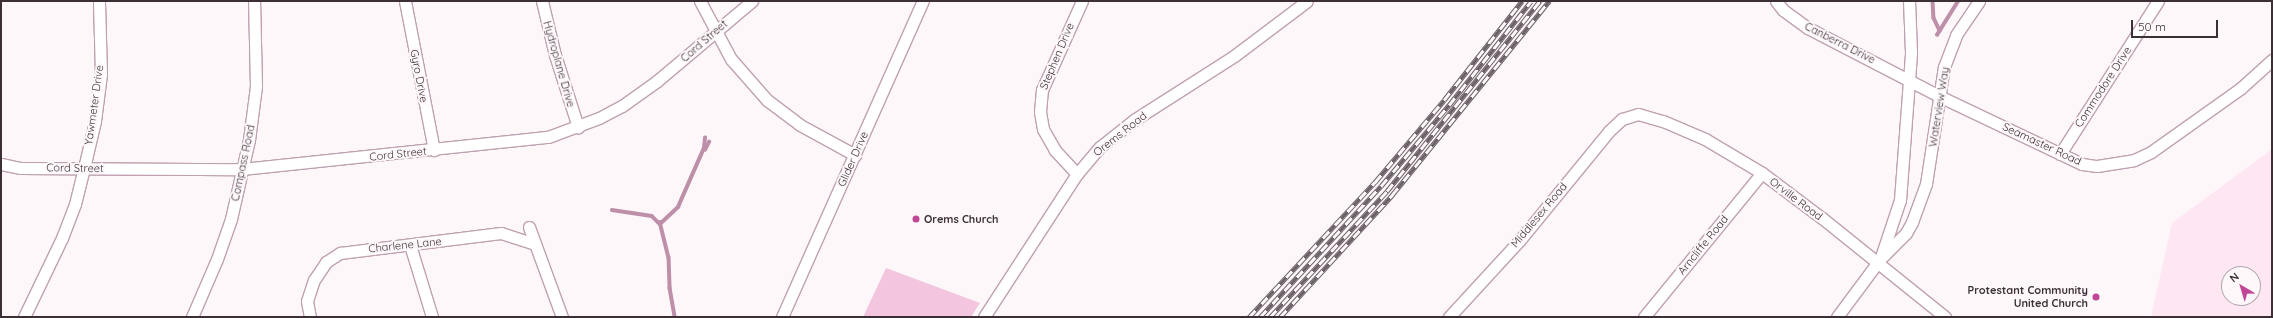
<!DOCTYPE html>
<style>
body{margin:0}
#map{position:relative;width:2273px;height:318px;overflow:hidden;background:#fdf7fa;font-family:Quicksand,sans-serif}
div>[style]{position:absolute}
.built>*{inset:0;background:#fee6f3}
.green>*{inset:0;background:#f3c5de}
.stream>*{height:3.5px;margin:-1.75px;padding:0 1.75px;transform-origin:1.75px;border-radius:1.75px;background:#be8fa9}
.roads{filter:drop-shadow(1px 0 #bfa1b1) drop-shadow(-1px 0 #bfa1b1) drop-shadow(0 1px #bfa1b1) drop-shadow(0 -1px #bfa1b1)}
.minor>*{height:11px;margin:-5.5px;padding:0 5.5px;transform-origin:5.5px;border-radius:5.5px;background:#fff}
.rail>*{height:4.5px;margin-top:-2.25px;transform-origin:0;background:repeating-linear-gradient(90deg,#fdf7fa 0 9px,#6c6167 0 18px);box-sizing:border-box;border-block:1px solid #6c6167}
.dots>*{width:11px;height:11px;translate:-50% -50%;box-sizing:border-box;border:2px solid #fdf7fa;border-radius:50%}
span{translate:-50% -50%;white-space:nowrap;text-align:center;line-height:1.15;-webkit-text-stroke:4px #fdf7fa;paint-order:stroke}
.street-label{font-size:11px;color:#3c3036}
.poi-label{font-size:11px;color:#3c3036;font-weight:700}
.left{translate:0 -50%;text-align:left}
.right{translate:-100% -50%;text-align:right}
.frame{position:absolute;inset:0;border:2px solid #3c3036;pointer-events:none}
.north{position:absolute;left:2221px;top:266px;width:40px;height:40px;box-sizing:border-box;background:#fdf7fa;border:1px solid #b0a7ac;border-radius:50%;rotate:322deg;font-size:11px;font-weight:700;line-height:16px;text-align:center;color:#3c3036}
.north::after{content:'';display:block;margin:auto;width:14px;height:18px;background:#c24696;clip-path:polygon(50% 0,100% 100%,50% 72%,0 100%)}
.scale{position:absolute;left:2131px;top:20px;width:87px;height:18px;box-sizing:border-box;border:2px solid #3c3036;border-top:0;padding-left:5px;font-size:12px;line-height:14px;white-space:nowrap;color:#3c3036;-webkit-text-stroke:3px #fdf7fa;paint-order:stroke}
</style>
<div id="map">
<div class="built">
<div style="clip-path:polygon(evenodd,2272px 149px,2272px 317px,2151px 317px,2172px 223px,2272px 149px,2229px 274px,2253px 274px,2253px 298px,2229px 298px,2229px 274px)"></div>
</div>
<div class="green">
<div style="clip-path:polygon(886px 268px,980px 303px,971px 317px,863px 317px)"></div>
</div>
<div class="stream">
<div style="left:1933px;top:1px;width:17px;rotate:87deg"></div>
<div style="left:1934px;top:18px;width:14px;rotate:65deg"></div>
<div style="left:1937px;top:35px;width:40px;rotate:-58deg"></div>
<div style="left:705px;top:150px;width:9px;rotate:-63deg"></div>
<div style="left:612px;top:210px;width:40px;rotate:8.5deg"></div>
<div style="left:652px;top:216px;width:11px;rotate:45deg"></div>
<div style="left:660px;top:224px;width:25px;rotate:-43deg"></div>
<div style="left:678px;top:207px;width:64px;rotate:-66.2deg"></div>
<div style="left:704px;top:148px;width:10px;rotate:-84deg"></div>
<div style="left:660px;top:222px;width:36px;rotate:76deg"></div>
<div style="left:669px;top:257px;width:31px;rotate:88deg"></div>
<div style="left:670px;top:288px;width:29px;rotate:80deg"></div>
</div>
<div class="roads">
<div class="minor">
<div style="left:405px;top:1px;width:152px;rotate:79deg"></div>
<div style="left:542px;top:1px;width:56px;rotate:76.5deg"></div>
<div style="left:555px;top:55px;width:76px;rotate:72.3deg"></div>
<div style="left:700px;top:1px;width:66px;rotate:61.9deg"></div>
<div style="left:731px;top:59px;width:55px;rotate:48.7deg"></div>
<div style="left:767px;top:100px;width:41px;rotate:37.1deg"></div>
<div style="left:800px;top:125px;width:63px;rotate:28.6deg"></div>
<div style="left:1776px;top:1px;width:11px;rotate:52deg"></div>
<div style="left:1783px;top:10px;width:31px;rotate:36deg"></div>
<div style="left:1808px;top:28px;width:150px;rotate:27.4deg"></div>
<div style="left:1941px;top:97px;width:156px;rotate:25.4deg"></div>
<div style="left:2082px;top:164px;width:15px;rotate:8deg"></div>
<div style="left:2097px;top:166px;width:37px;rotate:-9deg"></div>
<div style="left:2134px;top:160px;width:19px;rotate:-25deg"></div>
<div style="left:2151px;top:152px;width:110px;rotate:-35.4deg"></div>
<div style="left:2241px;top:88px;width:42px;rotate:-42.1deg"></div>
<div style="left:2060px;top:154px;width:182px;rotate:-57.4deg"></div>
<div style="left:1px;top:164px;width:19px;rotate:12deg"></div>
<div style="left:20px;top:168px;width:222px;rotate:0.3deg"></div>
<div style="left:242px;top:169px;width:308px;rotate:-6deg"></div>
<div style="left:548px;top:137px;width:54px;rotate:-20.4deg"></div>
<div style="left:599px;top:118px;width:26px;rotate:-28deg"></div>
<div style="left:622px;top:106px;width:43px;rotate:-35.5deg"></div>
<div style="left:657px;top:81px;width:124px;rotate:-40.1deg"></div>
<div style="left:1077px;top:174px;width:33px;rotate:-133deg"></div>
<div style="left:1055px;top:150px;width:24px;rotate:-120deg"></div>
<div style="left:1043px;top:129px;width:17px;rotate:-100deg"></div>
<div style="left:1040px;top:112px;width:22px;rotate:-85deg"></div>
<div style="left:1042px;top:90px;width:98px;rotate:-65.8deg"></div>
<div style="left:529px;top:227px;width:96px;rotate:69.9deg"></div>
<div style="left:410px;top:245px;width:75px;rotate:73deg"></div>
<div style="left:1881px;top:257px;width:60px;rotate:-71.6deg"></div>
<div style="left:1900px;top:200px;width:148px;rotate:-85.7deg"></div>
<div style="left:1911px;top:52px;width:51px;rotate:-92.2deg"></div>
<div style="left:24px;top:317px;width:88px;rotate:-64.3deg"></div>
<div style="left:62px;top:238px;width:36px;rotate:-69deg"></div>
<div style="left:75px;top:204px;width:37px;rotate:-76deg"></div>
<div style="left:84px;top:168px;width:48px;rotate:-76.8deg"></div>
<div style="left:95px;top:121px;width:47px;rotate:-82.7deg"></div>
<div style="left:101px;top:74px;width:73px;rotate:-91.6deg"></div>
<div style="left:192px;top:317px;width:63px;rotate:-66.7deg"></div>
<div style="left:217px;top:259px;width:42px;rotate:-70.7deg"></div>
<div style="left:231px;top:219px;width:81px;rotate:-77.2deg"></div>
<div style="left:249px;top:140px;width:54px;rotate:-82.6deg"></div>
<div style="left:256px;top:86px;width:85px;rotate:-91.3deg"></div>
<div style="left:310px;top:317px;width:16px;rotate:-101deg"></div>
<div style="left:307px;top:301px;width:22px;rotate:-72deg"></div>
<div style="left:314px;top:280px;width:22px;rotate:-56deg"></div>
<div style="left:326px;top:262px;width:17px;rotate:-33deg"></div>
<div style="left:340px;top:253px;width:162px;rotate:-7.1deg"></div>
<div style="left:501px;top:233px;width:36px;rotate:18deg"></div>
<div style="left:782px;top:317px;width:346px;rotate:-66deg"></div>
<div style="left:984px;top:317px;width:171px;rotate:-57deg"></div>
<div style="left:1077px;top:174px;width:35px;rotate:-50deg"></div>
<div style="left:1100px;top:147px;width:43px;rotate:-38.5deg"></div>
<div style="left:1134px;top:120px;width:119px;rotate:-32.6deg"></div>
<div style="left:1234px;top:56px;width:91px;rotate:-37deg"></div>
<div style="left:1449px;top:317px;width:103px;rotate:-47.4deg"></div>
<div style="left:1519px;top:241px;width:142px;rotate:-50.7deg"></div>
<div style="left:1609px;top:131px;width:18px;rotate:-43deg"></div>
<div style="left:1622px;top:119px;width:17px;rotate:-17deg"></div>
<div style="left:1638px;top:114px;width:26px;rotate:16deg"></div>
<div style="left:1663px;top:121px;width:46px;rotate:23.2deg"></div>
<div style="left:1705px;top:139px;width:66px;rotate:30.8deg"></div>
<div style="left:1762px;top:173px;width:75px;rotate:36.9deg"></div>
<div style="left:1822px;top:218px;width:158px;rotate:38.8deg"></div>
<div style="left:1644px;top:317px;width:186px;rotate:-50.7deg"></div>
<div style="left:1837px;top:317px;width:72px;rotate:-53.4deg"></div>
<div style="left:1880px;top:259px;width:37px;rotate:-45deg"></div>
<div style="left:1906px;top:233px;width:13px;rotate:-61deg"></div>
<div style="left:1912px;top:222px;width:40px;rotate:-69.8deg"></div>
<div style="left:1926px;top:184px;width:118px;rotate:-81.3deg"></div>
<div style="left:1944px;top:67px;width:34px;rotate:-69deg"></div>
<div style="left:1956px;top:35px;width:41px;rotate:-55.9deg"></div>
</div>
</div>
<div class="rail">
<div style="left:1249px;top:317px;width:185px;rotate:-47deg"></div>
<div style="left:1375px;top:182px;width:107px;rotate:-49.9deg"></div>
<div style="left:1444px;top:100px;width:126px;rotate:-51.8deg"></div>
<div style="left:1260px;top:317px;width:178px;rotate:-47.3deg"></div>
<div style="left:1381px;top:186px;width:106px;rotate:-50deg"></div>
<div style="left:1449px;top:105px;width:132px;rotate:-51.7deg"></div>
<div style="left:1270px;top:317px;width:172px;rotate:-47.1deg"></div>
<div style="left:1387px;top:191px;width:244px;rotate:-51.2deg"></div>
<div style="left:1280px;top:317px;width:166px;rotate:-47.4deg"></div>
<div style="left:1392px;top:195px;width:250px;rotate:-51deg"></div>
</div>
<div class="dots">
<div style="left:916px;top:219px;background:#c24696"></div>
<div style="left:2096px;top:297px;background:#c24696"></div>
</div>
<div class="street-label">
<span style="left:704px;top:41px;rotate:-41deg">Cord Street</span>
<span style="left:1840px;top:43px;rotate:27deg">Canberra Drive</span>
<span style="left:1057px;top:56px;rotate:-67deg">Stephen Drive</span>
<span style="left:559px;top:64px;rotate:74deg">Hydroplane Drive</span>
<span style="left:419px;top:76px;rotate:79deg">Gyro Drive</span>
<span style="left:2103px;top:87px;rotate:-57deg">Commodore Drive</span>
<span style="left:94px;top:105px;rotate:-82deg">Yawmeter Drive</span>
<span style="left:1939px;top:107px;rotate:-81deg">Waterview Way</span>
<span style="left:1120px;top:134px;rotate:-38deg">Orems Road</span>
<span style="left:2042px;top:144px;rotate:25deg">Seamaster Road</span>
<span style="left:398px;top:154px;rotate:-6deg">Cord Street</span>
<span style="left:853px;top:159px;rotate:-66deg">Glider Drive</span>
<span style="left:243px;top:163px;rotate:-78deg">Compass Road</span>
<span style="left:75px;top:168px;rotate:1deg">Cord Street</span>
<span style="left:1796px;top:199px;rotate:37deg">Orville Road</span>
<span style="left:1539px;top:215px;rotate:-50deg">Middlesex Road</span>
<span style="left:405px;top:245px;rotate:-6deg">Charlene Lane</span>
<span style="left:1703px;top:245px;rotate:-51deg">Arncliffe Road</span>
</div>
<div class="poi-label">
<span class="left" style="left:924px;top:219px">Orems Church</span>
<span class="right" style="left:2088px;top:297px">Protestant Community<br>United Church</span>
</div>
<div class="frame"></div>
<div class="north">N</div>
<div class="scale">50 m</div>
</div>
